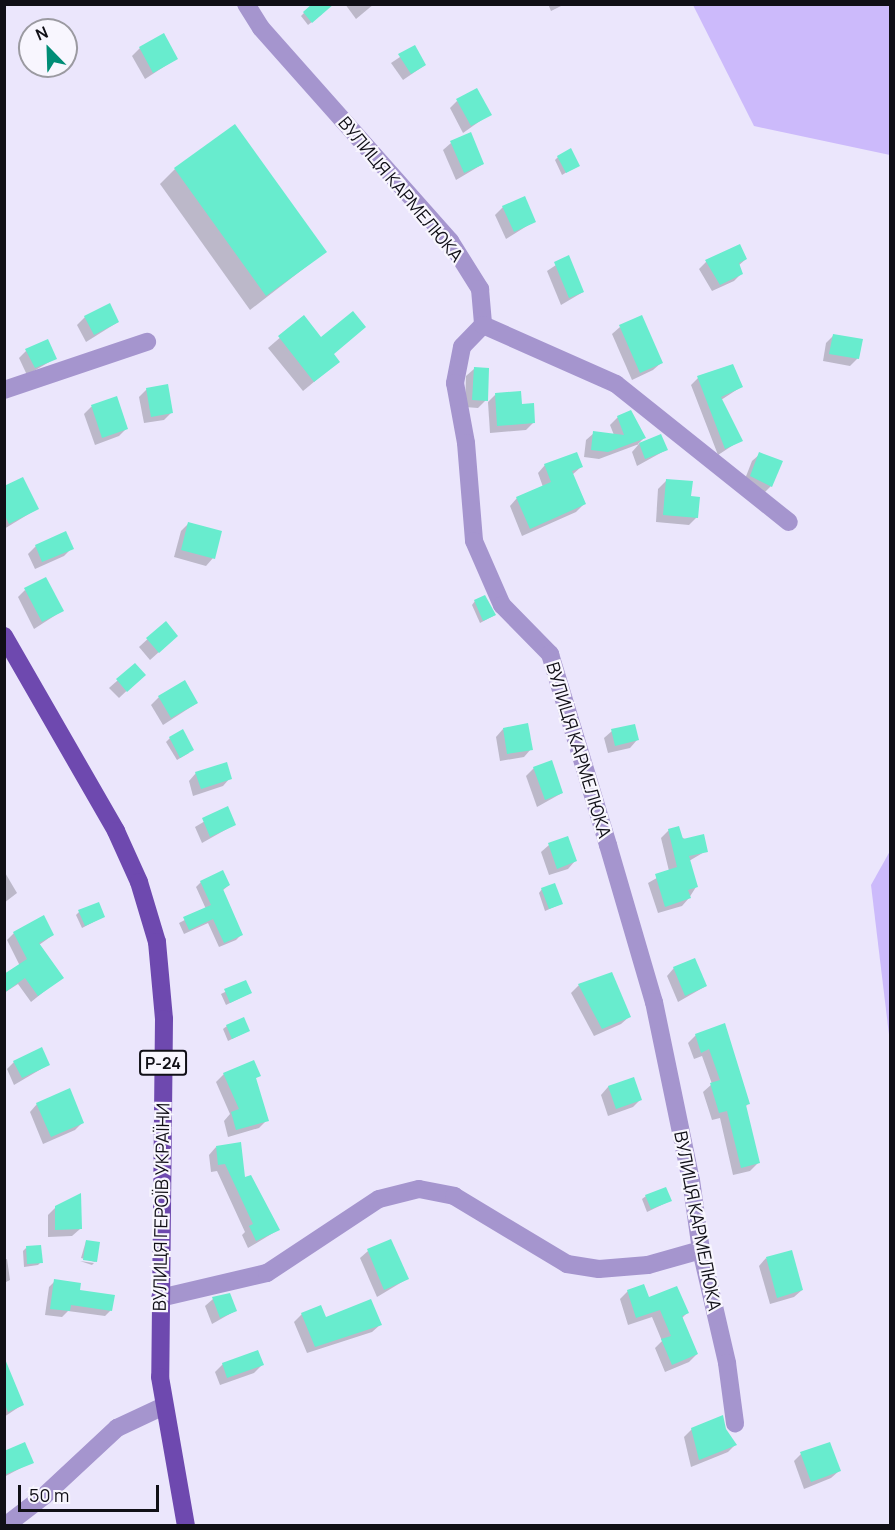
<!DOCTYPE html>
<meta charset="utf-8">
<style>
body{margin:0}
#map{position:relative;width:895px;height:1530px;overflow:hidden;background:#ebe6fc;font-family:Manrope,sans-serif}
div>[style]{position:absolute}
.green>*{inset:0;background:#ccbafb}
.shadow>*{inset:0;background:#0003}
.building>*{inset:0;background:#68ecce}
.minor>*{height:18px;margin:-9px;padding:0 9px;transform-origin:9px;border-radius:9px;background:#a595ce}
.major>*{height:18px;margin:-9px;padding:0 9px;transform-origin:9px;border-radius:9px;background:#6e49af}
span{translate:-50% -50%;white-space:nowrap;text-align:center;line-height:1.15;-webkit-text-stroke:4.5px #f8f6fe;paint-order:stroke}
.shield-label span{padding:2px 4px;background:#f8f6fe;border:2px solid;border-radius:4px;-webkit-text-stroke-width:0}
.shield-label{font-size:16px;color:#100f16;font-weight:700}
.street-label{font-size:18px;color:#100f16}
.frame{position:absolute;inset:0;border:6px solid #100f16;pointer-events:none}
.north{position:absolute;left:18px;top:18px;width:60px;height:60px;box-sizing:border-box;background:#f8f6fe;border:2px solid #9b9aa1;border-radius:50%;rotate:337deg;font-size:16px;font-weight:700;line-height:24px;text-align:center;color:#100f16}
.north::after{content:'';display:block;margin:auto;width:21px;height:27px;background:#008d76;clip-path:polygon(50% 0,100% 100%,50% 72%,0 100%)}
.scale{position:absolute;left:18px;top:1485px;width:141px;height:27px;box-sizing:border-box;border:3px solid #100f16;border-top:0;padding-left:8px;font-size:18px;line-height:21px;white-space:nowrap;color:#100f16;-webkit-text-stroke:4px #f8f6fe;paint-order:stroke}
</style>
<div id="map">
<div class="green">
<div style="clip-path:polygon(693px 5px,890px 5px,890px 155px,754px 126px)"></div>
<div style="clip-path:polygon(890px 851px,890px 1043px,871px 885px)"></div>
</div>
<div class="shadow">
<div style="clip-path:polygon(345px 4px,374px 4px,356px 19px)"></div>
<div style="clip-path:polygon(548px 4px,565px 4px,551px 11px)"></div>
<div style="clip-path:polygon(304px 13px,322px 14px,308px 25px,301px 16px)"></div>
<div style="clip-path:polygon(415px 47px,425px 65px,403px 80px,391px 63px)"></div>
<div style="clip-path:polygon(140px 48px,176px 59px,145px 79px,132px 56px)"></div>
<div style="clip-path:polygon(457px 101px,490px 114px,463px 133px,450px 108px)"></div>
<div style="clip-path:polygon(451px 143px,483px 164px,456px 180px,443px 150px)"></div>
<div style="clip-path:polygon(558px 157px,578px 165px,562px 175px,555px 160px)"></div>
<div style="clip-path:polygon(175px 169px,325px 252px,250px 310px,160px 184px)"></div>
<div style="clip-path:polygon(503px 207px,535px 221px,506px 239px,495px 215px)"></div>
<div style="clip-path:polygon(568px 257px,583px 292px,561px 305px,547px 271px)"></div>
<div style="clip-path:polygon(746px 259px,738px 266px,742px 273px,734px 281px,712px 291px,699px 269px,706px 262px)"></div>
<div style="clip-path:polygon(85px 317px,118px 322px,86px 342px,77px 325px)"></div>
<div style="clip-path:polygon(304px 317px,338px 362px,303px 391px,268px 348px)"></div>
<div style="clip-path:polygon(620px 327px,661px 363px,653px 370px,632px 380px,612px 334px)"></div>
<div style="clip-path:polygon(833px 336px,858px 358px,850px 366px,823px 361px,826px 343px)"></div>
<div style="clip-path:polygon(26px 351px,56px 358px,27px 375px,19px 358px)"></div>
<div style="clip-path:polygon(474px 369px,486px 400px,478px 408px,465px 407px,466px 376px)"></div>
<div style="clip-path:polygon(698px 378px,741px 387px,721px 400px,741px 440px,718px 455px,691px 385px)"></div>
<div style="clip-path:polygon(147px 389px,172px 412px,164px 420px,144px 423px,139px 397px)"></div>
<div style="clip-path:polygon(495px 395px,521px 406px,534px 422px,526px 430px,490px 433px,488px 402px)"></div>
<div style="clip-path:polygon(116px 398px,127px 428px,119px 436px,95px 445px,84px 414px,91px 407px)"></div>
<div style="clip-path:polygon(618px 417px,644px 438px,637px 445px,660px 436px,666px 450px,637px 466px,632px 452px,639px 444px,599px 459px,584px 457px,586px 440px,594px 433px,614px 435px,610px 425px)"></div>
<div style="clip-path:polygon(760px 454px,771px 486px,763px 494px,743px 484px,752px 461px)"></div>
<div style="clip-path:polygon(545px 465px,581px 467px,572px 475px,584px 504px,576px 512px,522px 536px,510px 506px,517px 498px,543px 487px,538px 473px)"></div>
<div style="clip-path:polygon(666px 481px,690px 498px,697px 517px,689px 525px,656px 522px,658px 489px)"></div>
<div style="clip-path:polygon(4px 488px,37px 509px,4px 529px)"></div>
<div style="clip-path:polygon(188px 524px,213px 558px,206px 566px,174px 557px,181px 531px)"></div>
<div style="clip-path:polygon(36px 546px,72px 548px,64px 556px,35px 569px,28px 554px)"></div>
<div style="clip-path:polygon(25px 590px,62px 611px,34px 629px,18px 597px)"></div>
<div style="clip-path:polygon(475px 601px,495px 615px,480px 623px,472px 605px)"></div>
<div style="clip-path:polygon(165px 623px,169px 643px,150px 660px,139px 647px)"></div>
<div style="clip-path:polygon(135px 665px,136px 682px,119px 698px,109px 688px)"></div>
<div style="clip-path:polygon(159px 697px,197px 703px,163px 725px,151px 705px)"></div>
<div style="clip-path:polygon(503px 729px,531px 749px,524px 757px,500px 761px,496px 737px)"></div>
<div style="clip-path:polygon(612px 731px,637px 740px,630px 748px,608px 753px,604px 738px)"></div>
<div style="clip-path:polygon(170px 738px,189px 753px,177px 760px,166px 742px)"></div>
<div style="clip-path:polygon(534px 768px,562px 793px,537px 807px,526px 776px)"></div>
<div style="clip-path:polygon(196px 773px,230px 778px,223px 786px,193px 796px,189px 781px)"></div>
<div style="clip-path:polygon(227px 808px,234px 825px,202px 843px,195px 827px)"></div>
<div style="clip-path:polygon(669px 830px,706px 851px,689px 861px,696px 887px,689px 898px,682px 906px,658px 913px,648px 883px,669px 871px,661px 838px)"></div>
<div style="clip-path:polygon(549px 845px,575px 861px,568px 869px,549px 875px,541px 852px)"></div>
<div style="clip-path:polygon(4px 871px,17px 893px,4px 903px)"></div>
<div style="clip-path:polygon(201px 882px,229px 885px,222px 891px,241px 935px,236px 940px,219px 947px,208px 923px,184px 934px,179px 923px,206px 909px,196px 887px)"></div>
<div style="clip-path:polygon(542px 889px,561px 904px,545px 911px,539px 893px)"></div>
<div style="clip-path:polygon(79px 912px,103px 917px,82px 928px,76px 915px)"></div>
<div style="clip-path:polygon(14px 933px,53px 935px,39px 945px,62px 977px,31px 1002px,18px 984px,4px 993px,4px 976px,20px 966px,7px 940px)"></div>
<div style="clip-path:polygon(674px 968px,706px 986px,678px 1002px,667px 976px)"></div>
<div style="clip-path:polygon(245px 982px,250px 993px,226px 1005px,221px 994px)"></div>
<div style="clip-path:polygon(579px 985px,629px 1017px,621px 1024px,594px 1036px,571px 993px)"></div>
<div style="clip-path:polygon(724px 1025px,749px 1103px,745px 1107px,758px 1163px,750px 1171px,733px 1175px,720px 1118px,712px 1120px,703px 1092px,712px 1084px,702px 1056px,694px 1059px,688px 1043px,696px 1035px)"></div>
<div style="clip-path:polygon(227px 1026px,248px 1031px,228px 1041px,223px 1029px)"></div>
<div style="clip-path:polygon(14px 1062px,48px 1065px,14px 1085px,7px 1069px)"></div>
<div style="clip-path:polygon(224px 1074px,259px 1075px,255px 1079px,267px 1120px,259px 1128px,228px 1137px,224px 1121px,230px 1114px,216px 1082px)"></div>
<div style="clip-path:polygon(633px 1079px,641px 1099px,633px 1107px,608px 1116px,601px 1095px,608px 1087px)"></div>
<div style="clip-path:polygon(37px 1104px,83px 1122px,75px 1130px,43px 1144px,30px 1112px)"></div>
<div style="clip-path:polygon(216px 1147px,278px 1230px,248px 1248px,242px 1235px,245px 1232px,217px 1171px,211px 1172px,209px 1155px)"></div>
<div style="clip-path:polygon(646px 1196px,670px 1201px,647px 1212px,642px 1199px)"></div>
<div style="clip-path:polygon(56px 1207px,80px 1229px,72px 1236px,48px 1237px,48px 1215px)"></div>
<div style="clip-path:polygon(86px 1241px,96px 1261px,95px 1262px,81px 1258px)"></div>
<div style="clip-path:polygon(26px 1248px,41px 1262px,38px 1265px,24px 1267px,23px 1251px)"></div>
<div style="clip-path:polygon(368px 1251px,407px 1279px,377px 1297px,360px 1258px)"></div>
<div style="clip-path:polygon(766px 1258px,802px 1290px,794px 1297px,770px 1304px,759px 1266px)"></div>
<div style="clip-path:polygon(7px 1259px,10px 1280px,4px 1283px,4px 1260px)"></div>
<div style="clip-path:polygon(80px 1261px,94px 1263px,92px 1265px)"></div>
<div style="clip-path:polygon(55px 1281px,78px 1291px,111px 1310px,105px 1316px,68px 1311px,62px 1317px,45px 1315px,49px 1287px)"></div>
<div style="clip-path:polygon(628px 1291px,687px 1313px,682px 1318px,697px 1354px,689px 1362px,665px 1372px,655px 1348px,662px 1341px,652px 1317px,628px 1325px,620px 1299px)"></div>
<div style="clip-path:polygon(213px 1299px,235px 1311px,212px 1324px,205px 1306px)"></div>
<div style="clip-path:polygon(302px 1314px,325px 1319px,380px 1325px,372px 1332px,307px 1353px,294px 1322px)"></div>
<div style="clip-path:polygon(223px 1364px,262px 1365px,254px 1373px,220px 1385px,215px 1372px)"></div>
<div style="clip-path:polygon(4px 1384px,22px 1405px,4px 1417px)"></div>
<div style="clip-path:polygon(692px 1429px,724px 1430px,735px 1445px,728px 1452px,691px 1467px,684px 1437px)"></div>
<div style="clip-path:polygon(4px 1451px,32px 1462px,4px 1477px)"></div>
<div style="clip-path:polygon(801px 1454px,839px 1471px,831px 1478px,804px 1489px,794px 1461px)"></div>
</div>
<div class="building">
<div style="clip-path:polygon(312px 4px,334px 4px,312px 23px,303px 12px)"></div>
<div style="clip-path:polygon(164px 33px,178px 59px,153px 73px,139px 47px)"></div>
<div style="clip-path:polygon(415px 45px,426px 65px,411px 74px,398px 54px)"></div>
<div style="clip-path:polygon(477px 88px,492px 115px,471px 126px,456px 99px)"></div>
<div style="clip-path:polygon(235px 124px,327px 252px,266px 296px,174px 168px)"></div>
<div style="clip-path:polygon(471px 132px,484px 164px,464px 173px,450px 141px)"></div>
<div style="clip-path:polygon(571px 148px,580px 166px,566px 173px,557px 156px)"></div>
<div style="clip-path:polygon(525px 196px,536px 222px,514px 232px,502px 206px)"></div>
<div style="clip-path:polygon(740px 244px,747px 259px,739px 263px,743px 274px,720px 285px,705px 260px)"></div>
<div style="clip-path:polygon(569px 255px,584px 292px,569px 298px,554px 262px)"></div>
<div style="clip-path:polygon(110px 303px,119px 322px,94px 335px,84px 316px)"></div>
<div style="clip-path:polygon(353px 311px,366px 327px,334px 354px,340px 362px,314px 382px,278px 336px,304px 315px,321px 337px)"></div>
<div style="clip-path:polygon(642px 315px,663px 363px,640px 373px,619px 325px)"></div>
<div style="clip-path:polygon(833px 334px,863px 339px,859px 359px,829px 354px)"></div>
<div style="clip-path:polygon(48px 339px,57px 359px,35px 368px,25px 349px)"></div>
<div style="clip-path:polygon(733px 364px,743px 387px,721px 397px,743px 441px,725px 449px,697px 376px)"></div>
<div style="clip-path:polygon(474px 367px,489px 368px,488px 401px,472px 400px)"></div>
<div style="clip-path:polygon(168px 384px,173px 413px,151px 417px,146px 388px)"></div>
<div style="clip-path:polygon(521px 391px,522px 404px,534px 403px,535px 423px,497px 426px,495px 393px)"></div>
<div style="clip-path:polygon(117px 396px,128px 429px,102px 438px,91px 405px)"></div>
<div style="clip-path:polygon(631px 410px,646px 438px,608px 452px,591px 450px,593px 431px,624px 435px,617px 416px)"></div>
<div style="clip-path:polygon(661px 434px,668px 450px,645px 459px,639px 443px)"></div>
<div style="clip-path:polygon(577px 452px,583px 467px,572px 471px,586px 504px,530px 529px,516px 497px,551px 482px,544px 464px)"></div>
<div style="clip-path:polygon(759px 452px,783px 461px,772px 487px,750px 476px)"></div>
<div style="clip-path:polygon(23px 477px,39px 509px,9px 524px,4px 514px,4px 486px)"></div>
<div style="clip-path:polygon(666px 479px,693px 481px,691px 496px,700px 497px,698px 518px,663px 515px)"></div>
<div style="clip-path:polygon(188px 522px,222px 531px,215px 559px,181px 550px)"></div>
<div style="clip-path:polygon(66px 531px,74px 549px,42px 562px,35px 545px)"></div>
<div style="clip-path:polygon(46px 577px,64px 611px,42px 622px,24px 588px)"></div>
<div style="clip-path:polygon(485px 595px,496px 615px,483px 621px,474px 600px)"></div>
<div style="clip-path:polygon(166px 621px,178px 636px,159px 653px,146px 638px)"></div>
<div style="clip-path:polygon(135px 663px,146px 675px,127px 692px,116px 679px)"></div>
<div style="clip-path:polygon(185px 680px,198px 703px,171px 718px,158px 696px)"></div>
<div style="clip-path:polygon(528px 723px,533px 750px,507px 754px,503px 728px)"></div>
<div style="clip-path:polygon(635px 724px,639px 740px,615px 746px,611px 729px)"></div>
<div style="clip-path:polygon(183px 729px,194px 750px,180px 758px,169px 737px)"></div>
<div style="clip-path:polygon(552px 760px,563px 793px,545px 800px,533px 767px)"></div>
<div style="clip-path:polygon(227px 762px,232px 779px,201px 789px,195px 772px)"></div>
<div style="clip-path:polygon(228px 806px,236px 825px,210px 837px,202px 818px)"></div>
<div style="clip-path:polygon(679px 826px,683px 839px,704px 834px,708px 852px,689px 856px,698px 887px,688px 890px,691px 898px,665px 907px,655px 874px,677px 867px,668px 829px)"></div>
<div style="clip-path:polygon(568px 836px,577px 861px,557px 869px,548px 843px)"></div>
<div style="clip-path:polygon(223px 870px,230px 885px,223px 889px,243px 935px,224px 943px,213px 919px,189px 930px,183px 917px,211px 905px,200px 881px)"></div>
<div style="clip-path:polygon(555px 883px,563px 904px,549px 909px,541px 888px)"></div>
<div style="clip-path:polygon(99px 902px,105px 917px,85px 926px,78px 910px)"></div>
<div style="clip-path:polygon(44px 915px,54px 935px,39px 943px,64px 978px,38px 996px,25px 978px,4px 993px,4px 974px,27px 959px,13px 932px)"></div>
<div style="clip-path:polygon(695px 958px,707px 986px,685px 996px,673px 967px)"></div>
<div style="clip-path:polygon(612px 972px,631px 1017px,602px 1029px,578px 984px)"></div>
<div style="clip-path:polygon(246px 980px,252px 993px,230px 1003px,224px 989px)"></div>
<div style="clip-path:polygon(244px 1017px,250px 1031px,232px 1039px,226px 1025px)"></div>
<div style="clip-path:polygon(725px 1023px,750px 1104px,746px 1105px,760px 1163px,741px 1168px,727px 1111px,719px 1113px,710px 1083px,720px 1080px,709px 1049px,701px 1053px,695px 1034px)"></div>
<div style="clip-path:polygon(42px 1047px,50px 1065px,22px 1078px,13px 1061px)"></div>
<div style="clip-path:polygon(254px 1060px,261px 1076px,256px 1078px,269px 1121px,236px 1130px,231px 1112px,239px 1109px,223px 1073px)"></div>
<div style="clip-path:polygon(634px 1077px,642px 1100px,616px 1109px,608px 1086px)"></div>
<div style="clip-path:polygon(70px 1088px,84px 1123px,51px 1137px,36px 1103px)"></div>
<div style="clip-path:polygon(241px 1142px,245px 1177px,251px 1175px,280px 1230px,256px 1241px,249px 1226px,253px 1224px,225px 1164px,218px 1165px,216px 1146px)"></div>
<div style="clip-path:polygon(666px 1187px,672px 1201px,651px 1209px,645px 1195px)"></div>
<div style="clip-path:polygon(81px 1193px,82px 1229px,55px 1230px,55px 1206px)"></div>
<div style="clip-path:polygon(391px 1239px,409px 1279px,384px 1290px,367px 1249px)"></div>
<div style="clip-path:polygon(86px 1240px,100px 1242px,97px 1262px,83px 1260px)"></div>
<div style="clip-path:polygon(41px 1245px,43px 1263px,27px 1264px,26px 1246px)"></div>
<div style="clip-path:polygon(792px 1250px,803px 1290px,777px 1298px,766px 1257px)"></div>
<div style="clip-path:polygon(54px 1279px,81px 1283px,80px 1290px,115px 1295px,112px 1311px,71px 1305px,70px 1311px,50px 1309px)"></div>
<div style="clip-path:polygon(644px 1284px,649px 1297px,677px 1286px,689px 1313px,682px 1316px,698px 1354px,672px 1365px,661px 1339px,671px 1336px,660px 1310px,636px 1318px,627px 1290px)"></div>
<div style="clip-path:polygon(230px 1293px,237px 1311px,220px 1318px,212px 1297px)"></div>
<div style="clip-path:polygon(371px 1299px,382px 1325px,315px 1347px,301px 1313px,321px 1305px,326px 1317px)"></div>
<div style="clip-path:polygon(258px 1350px,264px 1365px,227px 1378px,222px 1363px)"></div>
<div style="clip-path:polygon(5px 1359px,24px 1405px,8px 1412px,4px 1402px)"></div>
<div style="clip-path:polygon(723px 1415px,726px 1429px,737px 1445px,699px 1460px,691px 1428px)"></div>
<div style="clip-path:polygon(25px 1442px,34px 1463px,4px 1475px,4px 1451px)"></div>
<div style="clip-path:polygon(830px 1442px,841px 1471px,811px 1482px,800px 1452px)"></div>
</div>
<div class="minor">
<div style="left:246px;top:4px;width:28px;rotate:58deg"></div>
<div style="left:261px;top:28px;width:285px;rotate:48.4deg"></div>
<div style="left:450px;top:241px;width:57px;rotate:58deg"></div>
<div style="left:480px;top:289px;width:36px;rotate:85deg"></div>
<div style="left:483px;top:325px;width:30px;rotate:134deg"></div>
<div style="left:462px;top:347px;width:37px;rotate:101deg"></div>
<div style="left:455px;top:383px;width:61px;rotate:79.6deg"></div>
<div style="left:466px;top:443px;width:98px;rotate:85.3deg"></div>
<div style="left:474px;top:541px;width:70px;rotate:66.4deg"></div>
<div style="left:502px;top:605px;width:69px;rotate:45.6deg"></div>
<div style="left:550px;top:654px;width:200px;rotate:73.1deg"></div>
<div style="left:608px;top:845px;width:164px;rotate:73.7deg"></div>
<div style="left:654px;top:1002px;width:182px;rotate:78.3deg"></div>
<div style="left:691px;top:1180px;width:71px;rotate:81.9deg"></div>
<div style="left:701px;top:1250px;width:116px;rotate:77deg"></div>
<div style="left:727px;top:1363px;width:61px;rotate:82.4deg"></div>
<div style="left:483px;top:325px;width:145px;rotate:23.9deg"></div>
<div style="left:616px;top:384px;width:221px;rotate:38.6deg"></div>
<div style="left:4px;top:390px;width:151px;rotate:-18.6deg"></div>
<div style="left:160px;top:1298px;width:110px;rotate:-13.2deg"></div>
<div style="left:267px;top:1273px;width:134px;rotate:-33.5deg"></div>
<div style="left:379px;top:1199px;width:41px;rotate:-14deg"></div>
<div style="left:419px;top:1189px;width:36px;rotate:11deg"></div>
<div style="left:454px;top:1196px;width:132px;rotate:31deg"></div>
<div style="left:567px;top:1264px;width:32px;rotate:9deg"></div>
<div style="left:599px;top:1269px;width:49px;rotate:-4.7deg"></div>
<div style="left:648px;top:1265px;width:55px;rotate:-15.8deg"></div>
<div style="left:5px;top:1526px;width:49px;rotate:-37.6deg"></div>
<div style="left:44px;top:1496px;width:100px;rotate:-43deg"></div>
<div style="left:117px;top:1428px;width:52px;rotate:-25.1deg"></div>
</div>
<div class="major">
<div style="left:4px;top:636px;width:225px;rotate:60.1deg"></div>
<div style="left:116px;top:831px;width:56px;rotate:65.7deg"></div>
<div style="left:139px;top:882px;width:63px;rotate:73.3deg"></div>
<div style="left:157px;top:942px;width:77px;rotate:84.8deg"></div>
<div style="left:164px;top:1019px;width:358px;rotate:90.6deg"></div>
<div style="left:160px;top:1377px;width:151px;rotate:80.1deg"></div>
</div>
<div class="shield-label">
<span style="left:163px;top:1063px">Р-24</span>
</div>
<div class="street-label">
<span style="left:401px;top:189px;rotate:50deg">ВУЛИЦЯ КАРМЕЛЮКА</span>
<span style="left:579px;top:750px;rotate:73deg">ВУЛИЦЯ КАРМЕЛЮКА</span>
<span style="left:161px;top:1207px;rotate:-89deg">ВУЛИЦЯ ГЕРОЇВ УКРАЇНИ</span>
<span style="left:698px;top:1221px;rotate:79deg">ВУЛИЦЯ КАРМЕЛЮКА</span>
</div>
<div class="frame"></div>
<div class="north">N</div>
<div class="scale">50 m</div>
</div>
